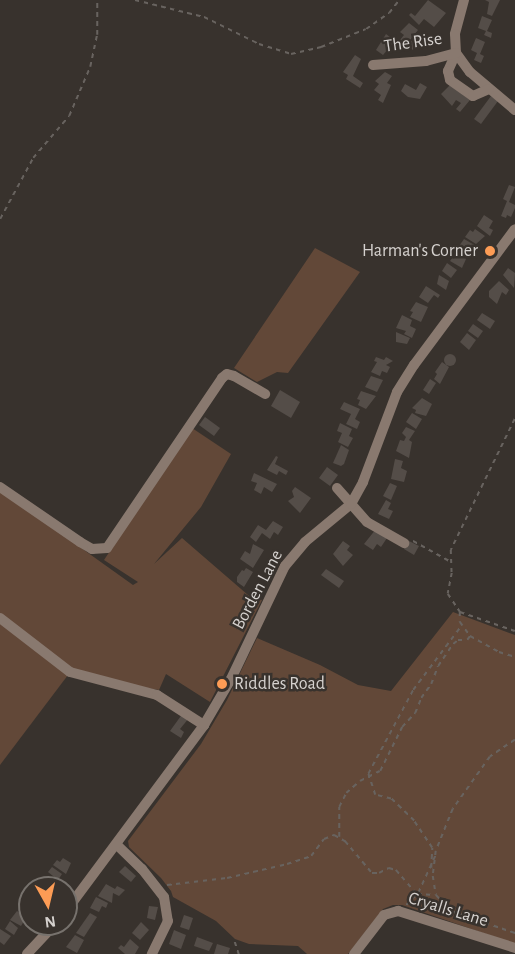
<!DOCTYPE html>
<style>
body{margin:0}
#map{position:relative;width:515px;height:954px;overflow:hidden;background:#38322d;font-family:"Alegreya Sans",sans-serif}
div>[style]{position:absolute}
.green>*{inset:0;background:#624838}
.building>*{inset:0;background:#544d48}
.round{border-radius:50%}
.path>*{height:1.5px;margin-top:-0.75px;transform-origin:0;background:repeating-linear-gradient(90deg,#68635f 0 4.5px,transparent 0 9px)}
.minor>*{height:10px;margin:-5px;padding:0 5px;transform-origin:5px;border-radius:5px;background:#89796f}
.dots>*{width:16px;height:16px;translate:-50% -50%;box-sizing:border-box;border:3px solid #38322d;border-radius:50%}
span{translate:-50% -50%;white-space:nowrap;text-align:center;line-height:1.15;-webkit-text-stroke:5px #38322d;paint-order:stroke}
.street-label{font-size:18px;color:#d5d1ce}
.poi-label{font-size:18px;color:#d5d1ce}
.right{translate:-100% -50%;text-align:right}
.left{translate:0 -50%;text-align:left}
.north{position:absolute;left:18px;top:876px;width:60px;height:60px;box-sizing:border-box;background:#38322d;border:2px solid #77726d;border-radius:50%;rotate:172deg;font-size:16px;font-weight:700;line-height:24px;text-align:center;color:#d5d1ce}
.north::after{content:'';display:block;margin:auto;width:21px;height:27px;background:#fd9c55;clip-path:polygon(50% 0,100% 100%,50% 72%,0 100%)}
</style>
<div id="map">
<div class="green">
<div style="clip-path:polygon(315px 248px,360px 272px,288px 373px,277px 372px,257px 382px,234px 368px)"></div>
<div style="clip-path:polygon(192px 428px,231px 454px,201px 507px,154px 564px,182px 538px,248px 595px,262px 600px,210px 702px,166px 674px,159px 690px,106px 681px,70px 669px,0 614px,0 490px,133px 585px,138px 582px,104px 560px)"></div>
<div style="clip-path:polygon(453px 612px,515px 635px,515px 944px,402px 905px,393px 905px,383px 909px,348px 954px,307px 954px,298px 946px,249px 944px,235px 939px,216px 921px,173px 897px,171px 891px,161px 878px,129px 847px,128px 841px,201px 744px,227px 700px,257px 638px,320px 665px,358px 685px,391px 691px)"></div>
<div style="clip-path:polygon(0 622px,68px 675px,0 765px)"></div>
</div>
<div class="building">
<div style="clip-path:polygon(428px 0,446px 13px,434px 27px,424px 19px,419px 25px,409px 15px,411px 13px,415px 16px)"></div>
<div style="clip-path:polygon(485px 0,500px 0,492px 16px,487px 14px,489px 2px)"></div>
<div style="clip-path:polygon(482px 16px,492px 20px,487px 31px,492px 33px,491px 38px,484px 35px,486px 31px,478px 28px)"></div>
<div style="clip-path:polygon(409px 23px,418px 30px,410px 40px,417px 44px,413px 50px,400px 40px,404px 35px,400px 32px)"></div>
<div style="clip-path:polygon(386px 34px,395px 41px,383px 55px,376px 50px)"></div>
<div style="clip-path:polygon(476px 38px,485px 42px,480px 54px,484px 56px,481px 63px,474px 60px,477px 53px,471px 50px)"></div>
<div style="clip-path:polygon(355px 55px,361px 59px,353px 76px,363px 83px,360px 88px,346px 79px,348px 75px,343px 72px)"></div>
<div style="clip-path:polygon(385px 72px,392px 76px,387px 83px,391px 85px,383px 103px,378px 100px,381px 95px,374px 90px,379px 84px,375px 81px)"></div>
<div style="clip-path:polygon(420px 83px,427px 87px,420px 99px,408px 97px,401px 91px,405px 84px,416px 90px)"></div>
<div style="clip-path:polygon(450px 85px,470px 100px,460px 112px,456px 109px,461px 103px,456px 100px,452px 106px,441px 94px)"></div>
<div style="clip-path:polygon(491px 96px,498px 101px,481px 124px,474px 119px)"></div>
<div style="clip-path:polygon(509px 185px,515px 187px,509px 202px,515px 205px,515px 208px,511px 217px,507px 215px,506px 218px,501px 216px,507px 201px,503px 199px)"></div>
<div style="clip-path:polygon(484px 215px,493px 221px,489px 228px,493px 230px,490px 236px,477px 226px)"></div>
<div style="clip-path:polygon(475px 229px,485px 236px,476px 244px,465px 237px,470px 230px,473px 232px)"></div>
<div style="clip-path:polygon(464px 239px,478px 247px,471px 258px,457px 249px)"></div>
<div style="clip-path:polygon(456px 253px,466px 259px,462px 268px,450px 261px)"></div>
<div style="clip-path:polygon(447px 263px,457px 270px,451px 278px,442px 271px)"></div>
<div style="clip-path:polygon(508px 268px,515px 273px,514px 288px,503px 275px)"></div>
<div style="clip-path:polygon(439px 275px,449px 281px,446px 290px,437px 284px)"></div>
<div style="clip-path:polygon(499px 281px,509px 290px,506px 295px,502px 292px,497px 304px,489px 297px,489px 291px)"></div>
<div style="clip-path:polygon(426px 286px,440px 295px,438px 298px,434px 295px,428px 303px,419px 297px)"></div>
<div style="clip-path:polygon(416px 302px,428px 307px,421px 322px,410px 317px,413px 312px,410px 311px)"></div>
<div style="clip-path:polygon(482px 313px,495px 321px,490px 329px,477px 320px)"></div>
<div style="clip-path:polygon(402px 315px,412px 320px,410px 326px,416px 329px,412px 338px,404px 334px,406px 331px,396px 328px)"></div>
<div style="clip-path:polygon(473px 324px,483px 331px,478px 338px,468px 331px)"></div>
<div style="clip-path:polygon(396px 332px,410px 338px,407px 344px,396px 342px)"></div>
<div style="clip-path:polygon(467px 333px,476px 340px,469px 350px,460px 342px)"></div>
<div class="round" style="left:444px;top:354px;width:12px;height:12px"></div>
<div style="clip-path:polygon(376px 357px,384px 360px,386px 357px,393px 361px,386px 365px,390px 367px,387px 373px,382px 371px,380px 376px,371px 372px,377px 362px,374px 361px)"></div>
<div style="clip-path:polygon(442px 362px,449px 367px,440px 384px,434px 379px,437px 374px,435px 372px)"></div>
<div style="clip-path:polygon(371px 376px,383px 380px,377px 392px,365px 387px)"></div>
<div style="clip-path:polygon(430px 379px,436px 383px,429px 394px,423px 390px)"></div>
<div style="clip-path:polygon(280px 390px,300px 402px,291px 418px,271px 406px)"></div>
<div style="clip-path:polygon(361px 391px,376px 396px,366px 409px,358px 405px,360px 400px,357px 399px)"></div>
<div style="clip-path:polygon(422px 398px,432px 404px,426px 416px,415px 413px,416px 410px,412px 408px)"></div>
<div style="clip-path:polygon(344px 402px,360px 409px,355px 419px,360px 422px,357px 429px,346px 424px,351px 414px,340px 409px)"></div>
<div style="clip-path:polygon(412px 413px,422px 419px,416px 429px,406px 422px)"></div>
<div style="clip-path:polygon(205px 417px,220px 428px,214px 436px,199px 425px)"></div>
<div style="clip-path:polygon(340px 423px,352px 429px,349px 436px,353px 438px,348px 447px,338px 442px,342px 433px,337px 431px)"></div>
<div style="clip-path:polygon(406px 427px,415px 431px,409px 440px,412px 442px,409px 458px,396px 451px,400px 440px,404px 441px,406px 437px,402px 433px)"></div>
<div style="clip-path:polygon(341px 445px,349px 450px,344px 464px,341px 466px,333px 463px)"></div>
<div style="clip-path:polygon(276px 456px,278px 457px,275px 464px,288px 471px,286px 475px,279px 471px,277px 475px,267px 470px)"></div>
<div style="clip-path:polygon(395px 459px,403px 461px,401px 468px,407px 471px,404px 482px,391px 479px)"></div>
<div style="clip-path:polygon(327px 467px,338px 475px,330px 486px,319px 478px)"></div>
<div style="clip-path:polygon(254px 473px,277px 484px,272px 492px,264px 487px,261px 494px,254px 490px,257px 483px,251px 481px)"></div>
<div style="clip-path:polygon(390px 483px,397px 486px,391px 500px,383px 496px)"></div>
<div style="clip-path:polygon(295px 487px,311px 498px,300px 513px,288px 501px,294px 497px,292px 491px)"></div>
<div style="clip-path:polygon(386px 500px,391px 503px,388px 509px,393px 511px,389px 519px,378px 514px)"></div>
<div style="clip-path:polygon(273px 521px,283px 527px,278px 535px,274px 532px,270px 539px,262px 533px,256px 542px,250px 537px,258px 525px,266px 530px)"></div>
<div style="clip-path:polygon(376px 529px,387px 538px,381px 547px,377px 544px,373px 550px,364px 544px)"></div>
<div style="clip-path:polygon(343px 541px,350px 546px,347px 550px,353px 555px,343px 566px,333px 554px)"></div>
<div style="clip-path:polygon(409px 541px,419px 546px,414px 555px,404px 549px)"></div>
<div style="clip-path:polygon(253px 544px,264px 550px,253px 568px,240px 559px,245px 551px,250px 554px)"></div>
<div style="clip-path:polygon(246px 568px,253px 572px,244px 587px,237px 582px,237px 577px,242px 570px,244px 571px)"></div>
<div style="clip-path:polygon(326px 569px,344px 581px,339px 588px,321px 575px)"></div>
<div style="clip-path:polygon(183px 713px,189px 718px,180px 729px,184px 732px,181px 738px,170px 731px)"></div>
<div style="clip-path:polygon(63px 858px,71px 863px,66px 874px,53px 865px,57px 860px,60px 862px)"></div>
<div style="clip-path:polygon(125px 866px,136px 876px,131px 882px,119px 872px)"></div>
<div style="clip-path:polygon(52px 867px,62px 874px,58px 880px,48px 872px)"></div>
<div style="clip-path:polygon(106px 884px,115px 889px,117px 886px,125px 890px,119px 896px,113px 893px,112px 903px,98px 896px)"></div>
<div style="clip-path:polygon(96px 897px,108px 903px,106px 908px,102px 906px,99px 912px,90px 908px)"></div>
<div style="clip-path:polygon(26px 899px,30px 902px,30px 916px,19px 908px)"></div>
<div style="clip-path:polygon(149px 906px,158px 907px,155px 920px,147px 918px)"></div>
<div style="clip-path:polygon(17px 911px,26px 918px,21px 926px,10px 920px)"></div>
<div style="clip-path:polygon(90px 913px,97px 917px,84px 937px,76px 933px)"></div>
<div style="clip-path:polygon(184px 915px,193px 918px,189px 930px,180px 927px)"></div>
<div style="clip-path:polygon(10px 921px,18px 928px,14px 935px,5px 929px)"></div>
<div style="clip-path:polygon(141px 922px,149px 930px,140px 940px,132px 933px)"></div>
<div style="clip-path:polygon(0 929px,11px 936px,4px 945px,0 942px)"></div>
<div style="clip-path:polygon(174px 930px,186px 935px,181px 949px,169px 944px)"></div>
<div style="clip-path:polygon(75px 935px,84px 940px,77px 953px,66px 947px)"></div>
<div style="clip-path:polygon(197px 937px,213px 943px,209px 951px,194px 946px)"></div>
<div style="clip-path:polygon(130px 939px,139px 947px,135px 954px,125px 954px,118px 948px,121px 945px,124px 947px)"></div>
<div style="clip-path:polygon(217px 944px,230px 948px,228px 954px,214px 954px)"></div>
</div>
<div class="path">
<div style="left:135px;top:0;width:71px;rotate:13.8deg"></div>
<div style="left:204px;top:17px;width:61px;rotate:26.1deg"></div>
<div style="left:259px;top:44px;width:34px;rotate:17deg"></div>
<div style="left:291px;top:54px;width:31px;rotate:-13deg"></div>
<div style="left:321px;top:47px;width:48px;rotate:-21.8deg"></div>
<div style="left:366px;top:29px;width:28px;rotate:-35deg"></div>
<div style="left:389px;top:13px;width:16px;rotate:-52deg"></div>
<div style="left:0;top:219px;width:69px;rotate:-61.6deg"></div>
<div style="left:33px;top:158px;width:55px;rotate:-49.4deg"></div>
<div style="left:69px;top:116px;width:53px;rotate:-66.8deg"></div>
<div style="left:90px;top:67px;width:33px;rotate:-78deg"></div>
<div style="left:97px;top:35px;width:35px;rotate:-90deg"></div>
<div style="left:515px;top:419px;width:146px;rotate:116deg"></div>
<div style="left:451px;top:550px;width:23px;rotate:88deg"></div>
<div style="left:452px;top:573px;width:21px;rotate:101deg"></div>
<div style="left:448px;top:594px;width:22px;rotate:56deg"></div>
<div style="left:460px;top:612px;width:58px;rotate:19.1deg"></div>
<div style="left:413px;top:541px;width:43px;rotate:28.9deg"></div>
<div style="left:460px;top:612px;width:10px;rotate:90deg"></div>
<div style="left:460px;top:622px;width:17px;rotate:54deg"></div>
<div style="left:470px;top:636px;width:33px;rotate:29deg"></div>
<div style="left:499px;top:652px;width:17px;rotate:17deg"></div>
<div style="left:515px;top:740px;width:30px;rotate:146deg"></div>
<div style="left:490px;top:757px;width:64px;rotate:125.4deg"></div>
<div style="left:453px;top:809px;width:45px;rotate:112deg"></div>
<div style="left:436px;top:851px;width:25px;rotate:97deg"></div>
<div style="left:433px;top:876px;width:19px;rotate:81deg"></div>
<div style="left:436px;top:895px;width:22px;rotate:47deg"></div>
<div style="left:451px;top:911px;width:68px;rotate:19deg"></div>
<div style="left:339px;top:837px;width:30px;rotate:-90deg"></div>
<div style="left:339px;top:807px;width:16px;rotate:-63deg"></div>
<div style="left:346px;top:793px;width:18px;rotate:-41deg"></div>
<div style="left:360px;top:781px;width:22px;rotate:-27deg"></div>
<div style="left:380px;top:771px;width:49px;rotate:-63.4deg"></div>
<div style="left:402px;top:727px;width:19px;rotate:-47deg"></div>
<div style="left:415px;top:713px;width:16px;rotate:-68deg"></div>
<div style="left:421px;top:698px;width:17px;rotate:-54deg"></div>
<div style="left:431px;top:684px;width:19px;rotate:-69deg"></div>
<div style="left:438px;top:666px;width:27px;rotate:-56deg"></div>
<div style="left:453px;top:644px;width:6px;rotate:-39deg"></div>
<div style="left:458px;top:640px;width:9px"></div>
<div style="left:467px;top:640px;width:5px;rotate:-53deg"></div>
<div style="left:431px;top:868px;width:20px;rotate:-87deg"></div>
<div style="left:432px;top:848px;width:32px;rotate:-124deg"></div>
<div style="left:414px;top:821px;width:32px;rotate:-136deg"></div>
<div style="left:391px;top:799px;width:16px;rotate:-166deg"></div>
<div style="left:375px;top:795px;width:22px;rotate:-108deg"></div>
<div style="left:368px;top:774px;width:95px;rotate:-61.8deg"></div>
<div style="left:413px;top:690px;width:81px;rotate:-53deg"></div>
<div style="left:167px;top:885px;width:60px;rotate:-6.7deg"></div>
<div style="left:227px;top:878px;width:62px;rotate:-13.1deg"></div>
<div style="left:287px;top:864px;width:25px;rotate:-18deg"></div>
<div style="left:311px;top:856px;width:21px;rotate:-53deg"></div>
<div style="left:324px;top:839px;width:11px;rotate:-22deg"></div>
<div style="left:334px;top:835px;width:13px;rotate:29deg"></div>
<div style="left:345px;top:841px;width:42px;rotate:49.8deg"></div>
<div style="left:372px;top:873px;width:7px"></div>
<div style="left:379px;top:873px;width:11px;rotate:-27deg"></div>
<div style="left:389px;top:868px;width:7px;rotate:16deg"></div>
<div style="left:396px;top:870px;width:32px;rotate:49deg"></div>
<div style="left:418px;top:893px;width:41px;rotate:-65.3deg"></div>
<div style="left:406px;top:905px;width:16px;rotate:-45deg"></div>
<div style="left:417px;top:894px;width:18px;rotate:3deg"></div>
<div style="left:235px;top:942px;width:13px;rotate:72deg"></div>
</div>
<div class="minor">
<div style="left:464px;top:0;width:35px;rotate:105deg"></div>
<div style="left:455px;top:34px;width:19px;rotate:87deg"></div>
<div style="left:456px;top:53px;width:24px;rotate:54deg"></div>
<div style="left:470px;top:72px;width:59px;rotate:40.2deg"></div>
<div style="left:456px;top:53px;width:20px;rotate:114deg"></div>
<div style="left:448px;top:71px;width:9px;rotate:77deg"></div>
<div style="left:450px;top:80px;width:28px;rotate:35deg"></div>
<div style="left:473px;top:96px;width:17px;rotate:-24deg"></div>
<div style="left:373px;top:65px;width:53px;rotate:-4.3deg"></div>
<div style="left:426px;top:61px;width:31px;rotate:-15deg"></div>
<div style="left:0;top:487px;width:97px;rotate:34.5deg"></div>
<div style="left:80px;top:542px;width:14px;rotate:30deg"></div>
<div style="left:92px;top:549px;width:15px;rotate:-4deg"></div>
<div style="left:107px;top:548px;width:205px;rotate:-55.9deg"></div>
<div style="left:222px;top:378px;width:6px;rotate:-39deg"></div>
<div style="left:227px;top:374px;width:7px;rotate:16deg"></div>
<div style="left:234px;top:376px;width:36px;rotate:30deg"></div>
<div style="left:337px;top:488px;width:45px;rotate:48.6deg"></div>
<div style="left:367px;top:522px;width:43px;rotate:29.6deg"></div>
<div style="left:0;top:618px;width:88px;rotate:37.6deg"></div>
<div style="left:70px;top:672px;width:90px;rotate:14.8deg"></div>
<div style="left:157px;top:695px;width:56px;rotate:32.6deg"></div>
<div style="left:117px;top:845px;width:35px;rotate:44deg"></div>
<div style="left:142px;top:869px;width:36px;rotate:52deg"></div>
<div style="left:164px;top:897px;width:24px;rotate:81deg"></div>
<div style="left:168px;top:921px;width:37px;rotate:116deg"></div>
<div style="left:66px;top:911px;width:232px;rotate:-53.4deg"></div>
<div style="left:204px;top:725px;width:53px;rotate:-59.6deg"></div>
<div style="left:231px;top:679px;width:125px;rotate:-64.5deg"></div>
<div style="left:285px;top:566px;width:31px;rotate:-50deg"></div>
<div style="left:305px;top:542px;width:60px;rotate:-39.6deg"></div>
<div style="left:351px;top:504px;width:25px;rotate:-61deg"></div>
<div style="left:363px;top:482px;width:96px;rotate:-69.3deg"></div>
<div style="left:397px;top:392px;width:32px;rotate:-58deg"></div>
<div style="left:414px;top:365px;width:169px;rotate:-53.4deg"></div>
<div style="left:27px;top:954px;width:41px;rotate:-47deg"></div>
<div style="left:354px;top:954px;width:49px;rotate:-52.4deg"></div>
<div style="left:384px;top:915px;width:15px;rotate:-16deg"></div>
<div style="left:398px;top:911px;width:123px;rotate:17.5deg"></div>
</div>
<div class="dots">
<div style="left:490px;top:251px;background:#fd9c55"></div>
<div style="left:222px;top:684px;background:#fd9c55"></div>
</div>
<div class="street-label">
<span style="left:413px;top:43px;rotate:-8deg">The Rise</span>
<span style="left:258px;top:590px;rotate:-62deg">Borden Lane</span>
<span style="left:448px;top:910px;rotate:17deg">Cryalls Lane</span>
</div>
<div class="poi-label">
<span class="right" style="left:478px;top:251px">Harman's Corner</span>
<span class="left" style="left:234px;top:684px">Riddles Road</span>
</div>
<div class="north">N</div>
</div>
